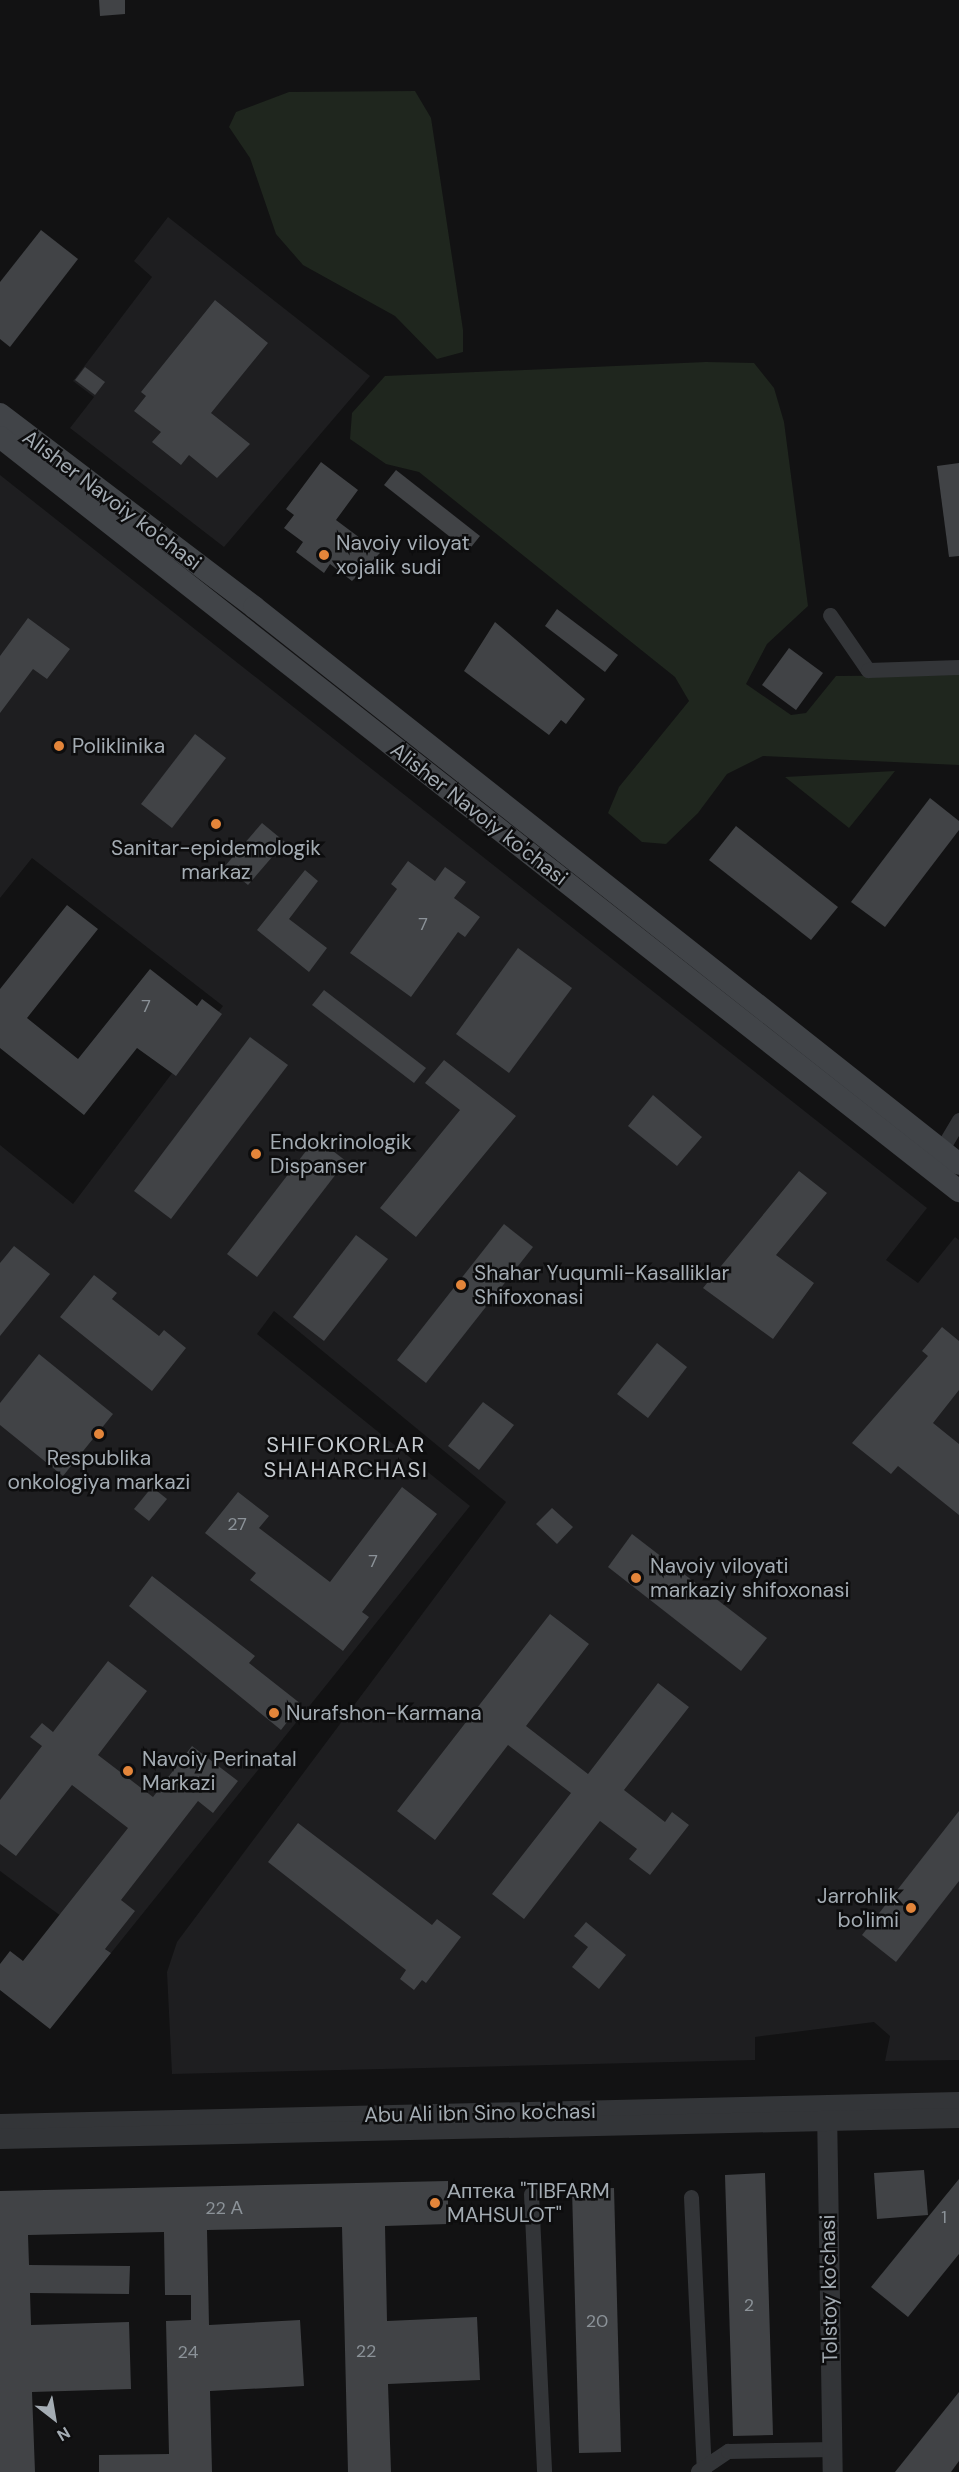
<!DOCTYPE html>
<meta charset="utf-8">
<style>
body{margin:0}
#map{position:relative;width:959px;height:2472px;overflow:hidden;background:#121213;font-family:"DM Sans",sans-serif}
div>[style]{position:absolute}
.built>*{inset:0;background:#1e1e20}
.green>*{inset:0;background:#1f261e}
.building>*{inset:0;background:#414346}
.minor>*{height:15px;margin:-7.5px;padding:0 7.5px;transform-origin:7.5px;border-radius:7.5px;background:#333538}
.tertiary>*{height:20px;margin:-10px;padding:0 10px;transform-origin:10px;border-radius:10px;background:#333538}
.secondary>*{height:22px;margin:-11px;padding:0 11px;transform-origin:11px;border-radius:11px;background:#414448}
.dots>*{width:16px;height:16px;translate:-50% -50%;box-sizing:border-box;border:3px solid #0d0d0e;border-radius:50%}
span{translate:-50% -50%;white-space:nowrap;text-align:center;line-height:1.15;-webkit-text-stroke:5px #0d0d0e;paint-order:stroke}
.number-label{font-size:18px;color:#8b9298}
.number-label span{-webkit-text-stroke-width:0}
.street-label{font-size:21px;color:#a4acb3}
.poi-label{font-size:21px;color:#a4acb3}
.left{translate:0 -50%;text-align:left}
.right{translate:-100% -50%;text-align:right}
.neighbourhood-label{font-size:22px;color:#c5cacf;letter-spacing:1.5px}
.north{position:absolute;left:24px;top:2388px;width:60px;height:60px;-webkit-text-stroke:4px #0d0d0e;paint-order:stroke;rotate:149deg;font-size:16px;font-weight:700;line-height:24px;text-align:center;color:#a4acb3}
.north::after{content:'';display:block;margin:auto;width:21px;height:27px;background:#a4acb3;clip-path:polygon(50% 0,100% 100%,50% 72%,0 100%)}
</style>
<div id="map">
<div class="built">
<div style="clip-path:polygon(168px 217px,370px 376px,224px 547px,70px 428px,94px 397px,73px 381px,152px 277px,134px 261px)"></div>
<div style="clip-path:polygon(0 475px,927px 1208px,886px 1260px,918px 1283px,955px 1237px,959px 1240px,959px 2060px,885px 2061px,890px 2036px,874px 2022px,755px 2037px,755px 2060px,172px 2074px,167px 1972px,177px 1942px,506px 1502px,274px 1311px,257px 1334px,470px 1506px,111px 1953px,0 1871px,0 1145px,73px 1204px,223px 1006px,32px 858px,0 898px)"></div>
</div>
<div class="green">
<div style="clip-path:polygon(415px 91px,431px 118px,463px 330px,463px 352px,437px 359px,395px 316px,303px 265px,276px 234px,250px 158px,229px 127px,236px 112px,289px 92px)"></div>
<div style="clip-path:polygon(706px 362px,754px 363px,774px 388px,784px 422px,808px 606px,767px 644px,746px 684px,791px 715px,806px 713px,836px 676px,959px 675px,959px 765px,763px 756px,727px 774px,698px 813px,666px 844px,642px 842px,608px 813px,619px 787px,689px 701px,675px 677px,419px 472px,386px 464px,350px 439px,352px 413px,385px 376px)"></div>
<div style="clip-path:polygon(895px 771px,849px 828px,785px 777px)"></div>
</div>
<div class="building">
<div style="clip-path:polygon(99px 0,125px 0,125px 14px,100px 16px)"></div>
<div style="clip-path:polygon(41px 230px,78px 259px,10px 347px,0 339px,0 282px)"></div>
<div style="clip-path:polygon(215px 300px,268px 343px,211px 413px,250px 444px,217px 478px,189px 455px,181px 465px,152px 442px,161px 432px,134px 411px,146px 396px,141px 392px)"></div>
<div style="clip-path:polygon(85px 367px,105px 382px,95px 395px,75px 380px)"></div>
<div style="clip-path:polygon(321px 462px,358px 490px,336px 520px,380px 553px,352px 581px,330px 564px,324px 573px,296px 552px,303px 542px,284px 528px,294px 515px,286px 509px)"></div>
<div style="clip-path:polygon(959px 463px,959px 556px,949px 557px,937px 466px)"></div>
<div style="clip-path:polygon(396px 470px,480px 536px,468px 551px,384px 485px)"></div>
<div style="clip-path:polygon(557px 609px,618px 655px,605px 672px,545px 626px)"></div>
<div style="clip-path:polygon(28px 618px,70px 649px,47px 679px,33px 669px,0 713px,0 656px)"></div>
<div style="clip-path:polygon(495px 622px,585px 699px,566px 724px,561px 720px,549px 735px,464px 671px)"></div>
<div style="clip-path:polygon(789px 648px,823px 673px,796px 710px,762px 685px)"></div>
<div style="clip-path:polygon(195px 734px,226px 758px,172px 828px,141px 804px)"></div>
<div style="clip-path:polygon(930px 798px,959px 821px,959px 830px,885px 927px,851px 902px)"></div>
<div style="clip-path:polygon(262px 823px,285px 842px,248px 885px,225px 866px)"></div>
<div style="clip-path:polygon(736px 826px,838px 907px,811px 940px,709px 860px)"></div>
<div style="clip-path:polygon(408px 861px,435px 881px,445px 867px,466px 882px,454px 898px,480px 917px,465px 937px,458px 932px,411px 997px,350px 953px,397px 889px,391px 884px)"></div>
<div style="clip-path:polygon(305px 870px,318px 881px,289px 919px,327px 948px,309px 972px,257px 930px)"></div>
<div style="clip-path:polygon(67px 905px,98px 929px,27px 1018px,78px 1059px,150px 969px,197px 1006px,202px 999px,222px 1014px,176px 1076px,137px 1048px,84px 1115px,0 1048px,0 989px)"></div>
<div style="clip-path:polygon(518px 948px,572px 988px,509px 1073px,456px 1034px)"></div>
<div style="clip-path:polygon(324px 990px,426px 1068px,414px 1083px,312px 1005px)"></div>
<div style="clip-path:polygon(250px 1037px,288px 1065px,171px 1219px,134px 1191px)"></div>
<div style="clip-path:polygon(444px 1060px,516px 1116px,416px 1237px,380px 1208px,460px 1110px,425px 1083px)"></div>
<div style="clip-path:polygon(653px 1095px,702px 1137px,677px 1166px,628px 1126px)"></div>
<div style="clip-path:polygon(316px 1138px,346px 1161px,257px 1277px,227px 1254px)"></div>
<div style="clip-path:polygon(799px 1171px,827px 1193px,776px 1255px,814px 1283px,773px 1339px,703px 1288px)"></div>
<div style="clip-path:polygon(504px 1224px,533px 1247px,426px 1383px,397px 1360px)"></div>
<div style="clip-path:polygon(356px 1235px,388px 1259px,324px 1341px,293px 1317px)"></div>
<div style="clip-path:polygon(14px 1246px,50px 1274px,0 1336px,0 1263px)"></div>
<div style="clip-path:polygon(94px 1275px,117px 1293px,112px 1299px,159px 1336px,164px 1330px,186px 1348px,152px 1391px,60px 1317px)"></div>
<div style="clip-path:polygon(942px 1327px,959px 1341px,959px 1390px,933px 1423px,959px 1444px,959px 1515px,898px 1466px,891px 1474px,852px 1443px,928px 1356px,922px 1351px)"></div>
<div style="clip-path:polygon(657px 1343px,687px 1367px,648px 1418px,617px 1394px)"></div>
<div style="clip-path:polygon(39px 1354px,113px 1414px,63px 1476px,0 1425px,0 1403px)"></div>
<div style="clip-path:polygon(483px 1402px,514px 1425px,479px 1470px,448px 1446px)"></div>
<div style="clip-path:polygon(152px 1487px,167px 1499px,149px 1521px,134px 1509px)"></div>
<div style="clip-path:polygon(402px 1487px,437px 1514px,362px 1612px,369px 1617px,343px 1651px,250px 1580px,256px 1573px,205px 1533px,238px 1492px,269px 1516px,259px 1528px,330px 1582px)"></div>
<div style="clip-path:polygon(552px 1508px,573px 1527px,557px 1544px,536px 1524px)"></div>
<div style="clip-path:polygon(632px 1534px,767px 1638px,741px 1671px,608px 1567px)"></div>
<div style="clip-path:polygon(152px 1576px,255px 1656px,249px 1663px,301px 1704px,281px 1730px,129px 1606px)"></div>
<div style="clip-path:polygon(550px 1614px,589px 1644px,526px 1726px,588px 1774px,658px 1683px,689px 1707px,624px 1790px,665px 1822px,672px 1812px,689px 1825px,650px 1875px,629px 1859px,637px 1849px,600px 1821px,524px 1919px,492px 1894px,571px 1793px,508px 1745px,435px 1840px,397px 1811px)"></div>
<div style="clip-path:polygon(108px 1661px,147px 1691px,98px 1755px,153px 1797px,192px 1746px,238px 1781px,213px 1813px,198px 1801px,121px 1900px,135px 1911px,105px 1949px,111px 1953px,50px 2029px,0 1990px,0 1964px,10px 1951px,23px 1961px,128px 1828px,72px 1785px,16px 1856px,0 1844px,0 1800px,42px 1746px,30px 1737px,42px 1723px,53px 1732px)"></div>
<div style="clip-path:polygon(959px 1811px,959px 1881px,896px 1962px,862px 1935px)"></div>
<div style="clip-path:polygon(298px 1823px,432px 1925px,437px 1919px,461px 1937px,426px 1983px,422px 1980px,414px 1990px,400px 1979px,406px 1970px,268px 1862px)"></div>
<div style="clip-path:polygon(586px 1922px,626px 1955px,599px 1989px,572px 1967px,588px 1947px,574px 1936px)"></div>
<div style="clip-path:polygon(924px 2170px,928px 2215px,877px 2219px,874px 2173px)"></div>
<div style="clip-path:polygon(765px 2173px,773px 2435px,733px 2436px,725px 2175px)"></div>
<div style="clip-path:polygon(959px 2179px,959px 2254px,908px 2317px,871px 2287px)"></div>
<div style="clip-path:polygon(448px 2181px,448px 2224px,385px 2226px,387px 2321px,477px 2317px,480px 2380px,388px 2384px,391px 2472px,348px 2472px,342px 2227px,207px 2230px,209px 2325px,300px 2320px,304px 2386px,210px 2391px,212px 2472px,99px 2472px,99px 2455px,169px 2454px,166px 2321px,191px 2320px,191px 2295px,165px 2295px,164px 2232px,28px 2235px,29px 2265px,130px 2266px,129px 2294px,30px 2293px,31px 2325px,129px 2322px,131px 2389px,32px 2392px,35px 2472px,0 2472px,0 2191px)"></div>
<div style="clip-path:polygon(614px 2188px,621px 2452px,579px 2453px,572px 2189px)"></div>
<div style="clip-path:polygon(959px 2392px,959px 2461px,951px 2472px,895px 2472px)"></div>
</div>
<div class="minor">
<div style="left:830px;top:615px;width:67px;rotate:55.4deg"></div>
<div style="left:868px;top:670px;width:91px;rotate:-1.9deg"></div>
<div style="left:937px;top:1157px;width:43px;rotate:-59.3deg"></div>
<div style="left:531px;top:2194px;width:278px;rotate:87.3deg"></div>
<div style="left:691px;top:2197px;width:275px;rotate:87.3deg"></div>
<div style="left:698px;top:2471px;width:36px;rotate:-34deg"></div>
<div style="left:728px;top:2451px;width:105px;rotate:-1.1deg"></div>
</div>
<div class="tertiary">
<div style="left:827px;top:2109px;width:363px;rotate:89.1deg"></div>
<div style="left:0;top:2124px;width:959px;rotate:-1.31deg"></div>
<div style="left:0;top:2139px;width:959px;rotate:-1.25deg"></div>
</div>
<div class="secondary">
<div style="left:0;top:414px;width:319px;rotate:37.2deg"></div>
<div style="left:254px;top:607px;width:898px;rotate:38.31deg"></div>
<div style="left:0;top:437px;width:1220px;rotate:38.18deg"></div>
</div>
<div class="dots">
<div style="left:324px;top:555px;background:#e3853a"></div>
<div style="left:59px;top:746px;background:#e3853a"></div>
<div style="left:216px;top:824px;background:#e3853a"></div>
<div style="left:256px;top:1154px;background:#e3853a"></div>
<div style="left:461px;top:1285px;background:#e3853a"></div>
<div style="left:99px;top:1434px;background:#e3853a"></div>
<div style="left:636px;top:1578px;background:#e3853a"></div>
<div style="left:274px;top:1713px;background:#e3853a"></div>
<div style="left:128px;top:1771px;background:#e3853a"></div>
<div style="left:911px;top:1908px;background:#e3853a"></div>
<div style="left:435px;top:2203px;background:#e3853a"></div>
</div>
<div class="number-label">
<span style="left:423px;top:924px">7</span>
<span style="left:146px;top:1006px">7</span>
<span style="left:237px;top:1524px">27</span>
<span style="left:373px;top:1561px">7</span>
<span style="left:224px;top:2208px">22 А</span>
<span style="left:944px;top:2217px">1</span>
<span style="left:749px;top:2305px">2</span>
<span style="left:597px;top:2321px">20</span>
<span style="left:366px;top:2351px">22</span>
<span style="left:188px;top:2352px">24</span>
</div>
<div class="street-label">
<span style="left:112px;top:500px;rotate:37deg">Alisher Navoiy ko'chasi</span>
<span style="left:479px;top:814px;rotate:38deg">Alisher Navoiy ko'chasi</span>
<span style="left:480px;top:2113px;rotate:-1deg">Abu Ali ibn Sino ko'chasi</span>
<span style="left:829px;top:2289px;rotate:-91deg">Tolstoy ko'chasi</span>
</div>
<div class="poi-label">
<span class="left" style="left:336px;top:555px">Navoiy viloyat<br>xojalik sudi</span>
<span class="left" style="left:72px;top:746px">Poliklinika</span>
<span style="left:216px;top:860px">Sanitar-epidemologik<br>markaz</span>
<span class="left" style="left:270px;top:1154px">Endokrinologik<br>Dispanser</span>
<span class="left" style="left:474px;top:1285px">Shahar Yuqumli-Kasalliklar<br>Shifoxonasi</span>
<span style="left:99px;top:1470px">Respublika<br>onkologiya markazi</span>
<span class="left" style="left:650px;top:1578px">Navoiy viloyati<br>markaziy shifoxonasi</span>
<span class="left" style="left:286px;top:1713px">Nurafshon-Karmana</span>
<span class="left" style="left:142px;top:1771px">Navoiy Perinatal<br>Markazi</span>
<span class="right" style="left:899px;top:1908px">Jarrohlik<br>bo'limi</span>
<span class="left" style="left:447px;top:2203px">Аптека "TIBFARM<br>MAHSULOT"</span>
</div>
<div class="neighbourhood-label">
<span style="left:346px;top:1457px">SHIFOKORLAR<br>SHAHARCHASI</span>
</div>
<div class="north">N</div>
</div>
